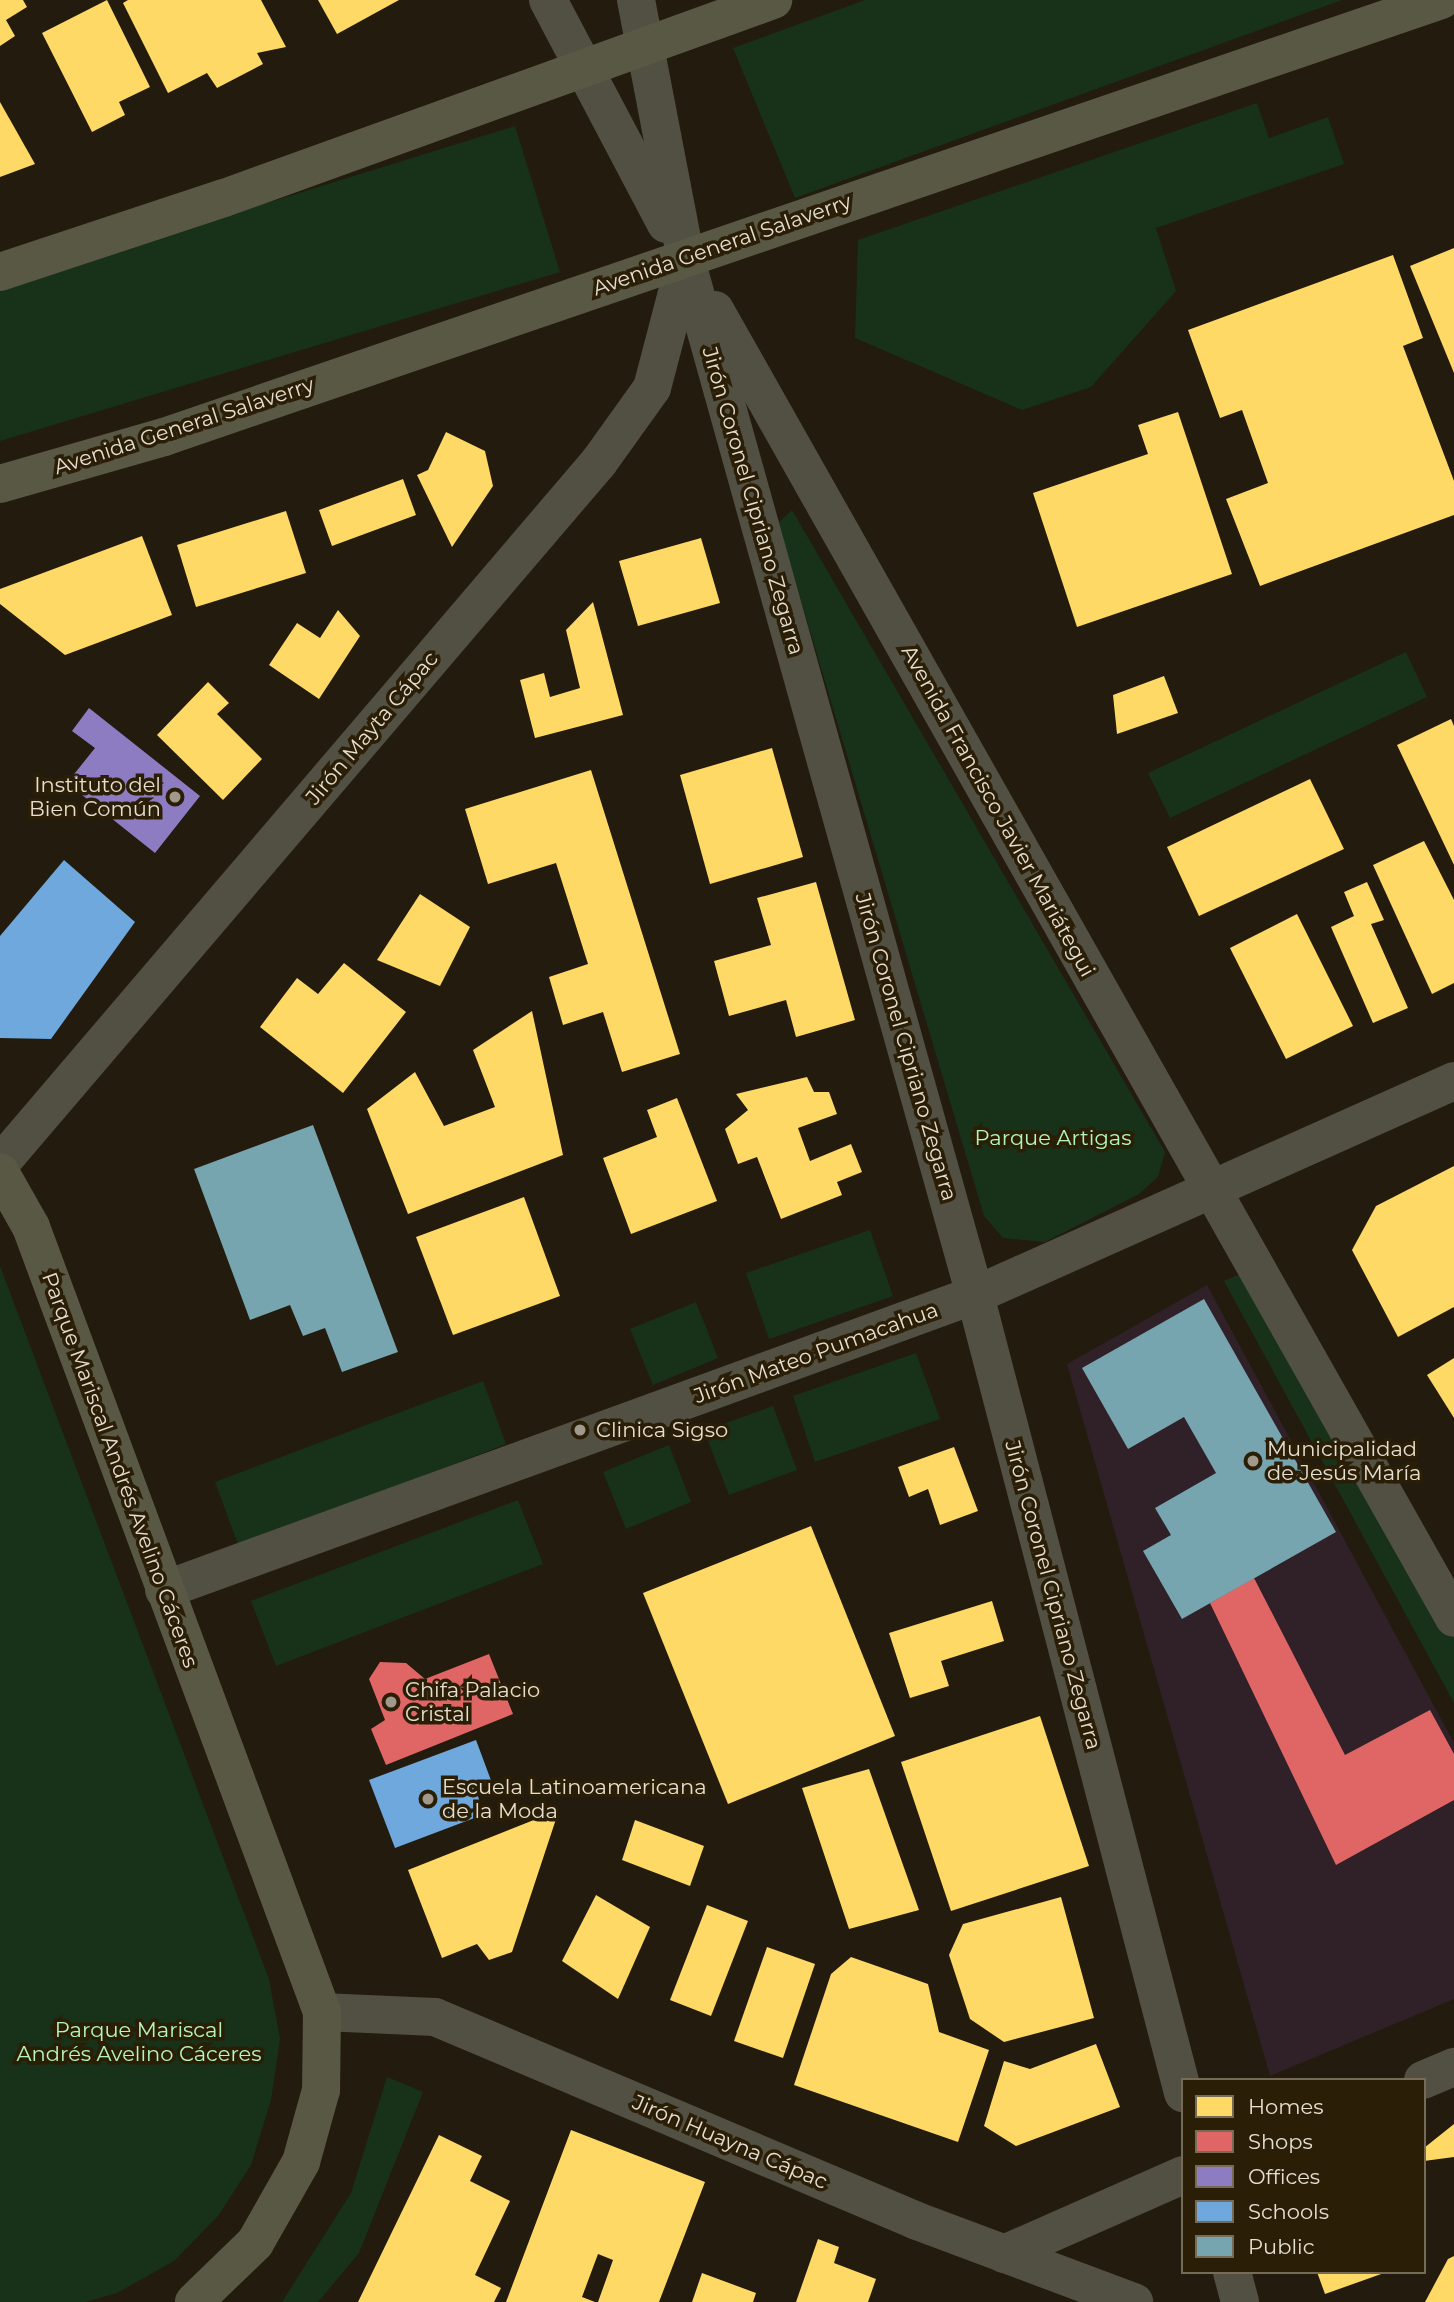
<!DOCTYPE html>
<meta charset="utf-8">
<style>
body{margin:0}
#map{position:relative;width:1454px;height:2302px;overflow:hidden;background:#221b0e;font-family:Montserrat,sans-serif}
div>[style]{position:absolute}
.commercial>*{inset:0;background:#302128}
.green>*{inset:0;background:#183219}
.homes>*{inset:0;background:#ffd966}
.shops>*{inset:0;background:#e06666}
.offices>*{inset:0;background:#8e7cc3}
.schools>*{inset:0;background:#6fa8dc}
.public>*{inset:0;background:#76a5af}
.minor>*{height:38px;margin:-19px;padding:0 19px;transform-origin:19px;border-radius:19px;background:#515042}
.major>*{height:38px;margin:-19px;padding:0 19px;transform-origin:19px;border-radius:19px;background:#585844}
.dots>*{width:19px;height:19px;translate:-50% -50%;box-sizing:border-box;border:4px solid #2a1e06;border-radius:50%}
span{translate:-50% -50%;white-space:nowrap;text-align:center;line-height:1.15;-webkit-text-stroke:7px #2a1e06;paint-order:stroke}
.street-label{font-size:21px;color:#e6ded0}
.poi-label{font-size:21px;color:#e6ded0}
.right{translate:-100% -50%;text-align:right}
.left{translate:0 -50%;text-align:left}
.park-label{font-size:21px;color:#b2f7b9}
.legend{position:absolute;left:1181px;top:2078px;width:245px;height:196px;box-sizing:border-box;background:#2a1e06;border:2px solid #756b57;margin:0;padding:9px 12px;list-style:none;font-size:21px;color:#e6ded0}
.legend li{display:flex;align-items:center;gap:14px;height:35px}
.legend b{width:35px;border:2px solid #756b57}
</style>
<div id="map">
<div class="commercial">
<div style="clip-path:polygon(1207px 1285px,1454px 1743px,1454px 1999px,1270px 2076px,1067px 1364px)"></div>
</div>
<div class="green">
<div style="clip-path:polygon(865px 0,1342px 0,795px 198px,733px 48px)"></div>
<div style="clip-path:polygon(1257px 103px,1269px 138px,1328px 117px,1344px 164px,1156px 228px,1176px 291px,1091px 387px,1022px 410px,855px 338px,858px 240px)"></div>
<div style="clip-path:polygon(515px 126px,560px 272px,0 441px,0 286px)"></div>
<div style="clip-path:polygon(792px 510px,1165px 1152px,1158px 1177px,1139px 1194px,1045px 1242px,1003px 1238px,984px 1216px,778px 523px)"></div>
<div style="clip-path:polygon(1406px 652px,1427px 697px,1170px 818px,1148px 773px)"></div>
<div style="clip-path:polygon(870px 1230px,893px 1296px,769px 1339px,746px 1273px)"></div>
<div style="clip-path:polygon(0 1266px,269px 1979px,280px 2039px,271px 2100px,251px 2165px,218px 2216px,174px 2261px,117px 2293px,85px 2302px,0 2302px)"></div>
<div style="clip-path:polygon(1256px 1267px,1454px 1618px,1454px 1703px,1224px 1281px)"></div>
<div style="clip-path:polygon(696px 1302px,718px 1358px,653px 1385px,630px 1329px)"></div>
<div style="clip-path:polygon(916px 1353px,940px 1419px,815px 1462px,793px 1396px)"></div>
<div style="clip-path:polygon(483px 1381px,506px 1444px,239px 1547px,215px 1482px)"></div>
<div style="clip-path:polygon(773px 1406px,797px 1470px,729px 1495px,704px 1431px)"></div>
<div style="clip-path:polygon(669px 1445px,691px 1502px,626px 1529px,603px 1472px)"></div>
<div style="clip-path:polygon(518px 1500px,543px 1564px,276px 1666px,251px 1601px)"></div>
<div style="clip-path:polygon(387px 2077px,423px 2092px,359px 2253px,318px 2302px,282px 2302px,351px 2193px)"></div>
</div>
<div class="homes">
<div style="clip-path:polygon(0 0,23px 0,27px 7px,6px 20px,15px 36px,0 46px)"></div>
<div style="clip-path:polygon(107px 0,150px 87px,119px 102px,125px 115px,92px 132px,42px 33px)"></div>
<div style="clip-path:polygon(128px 0,261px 0,286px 47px,257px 53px,263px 64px,217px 88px,207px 73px,168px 93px,123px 3px)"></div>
<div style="clip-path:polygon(318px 0,399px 0,337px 34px)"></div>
<div style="clip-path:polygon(0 102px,35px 164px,0 177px)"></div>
<div style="clip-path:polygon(1454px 248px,1454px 373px,1410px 266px)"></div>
<div style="clip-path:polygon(1393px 255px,1423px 338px,1403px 346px,1454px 481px,1454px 515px,1260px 586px,1226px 499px,1268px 483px,1242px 410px,1220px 418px,1188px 330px)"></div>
<div style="clip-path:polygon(1178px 412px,1232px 574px,1077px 627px,1033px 493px,1148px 454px,1138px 425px)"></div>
<div style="clip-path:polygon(446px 432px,485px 451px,493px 486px,452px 547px,417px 475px,428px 470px)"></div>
<div style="clip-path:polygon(403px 479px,416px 515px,332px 546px,319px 510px)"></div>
<div style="clip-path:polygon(286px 511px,306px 573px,196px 607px,177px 545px)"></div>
<div style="clip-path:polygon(142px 536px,172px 615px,65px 655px,0 604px,0 589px)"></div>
<div style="clip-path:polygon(701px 538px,720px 603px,638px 626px,619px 561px)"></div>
<div style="clip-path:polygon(593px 602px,623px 715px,535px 738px,520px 680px,544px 673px,550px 697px,580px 688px,566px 630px)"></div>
<div style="clip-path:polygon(338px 610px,360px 636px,319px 699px,269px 665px,297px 623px,320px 638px)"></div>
<div style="clip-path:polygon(1164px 676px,1178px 713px,1117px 734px,1113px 695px)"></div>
<div style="clip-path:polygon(208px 682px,229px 703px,217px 714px,262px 759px,223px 800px,157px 735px)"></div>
<div style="clip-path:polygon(1451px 719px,1454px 726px,1454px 865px,1397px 745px)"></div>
<div style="clip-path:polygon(772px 748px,803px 857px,710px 884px,680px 775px)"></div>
<div style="clip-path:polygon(591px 770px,680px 1054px,622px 1072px,603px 1012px,563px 1025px,549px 977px,588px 964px,556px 863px,488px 884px,465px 809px)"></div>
<div style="clip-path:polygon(1310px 779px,1344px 849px,1199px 916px,1167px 847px)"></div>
<div style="clip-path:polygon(1424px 841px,1454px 900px,1454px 983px,1432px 994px,1373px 865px)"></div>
<div style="clip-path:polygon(816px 882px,855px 1020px,796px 1037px,786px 1000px,729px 1016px,714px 961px,771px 945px,757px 898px)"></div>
<div style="clip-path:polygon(1367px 882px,1384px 920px,1371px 924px,1408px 1008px,1373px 1023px,1331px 927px,1354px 916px,1344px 892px)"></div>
<div style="clip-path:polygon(420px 894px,470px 927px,440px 986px,377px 960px)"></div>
<div style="clip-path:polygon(1297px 914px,1353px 1026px,1286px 1059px,1230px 948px)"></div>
<div style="clip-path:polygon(344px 963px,406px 1012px,343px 1093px,260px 1027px,297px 978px,318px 994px)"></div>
<div style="clip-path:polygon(532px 1011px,563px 1155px,408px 1214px,367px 1109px,415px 1072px,444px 1126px,495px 1107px,473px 1050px)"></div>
<div style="clip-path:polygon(807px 1077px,814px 1092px,829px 1092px,837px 1114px,798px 1128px,810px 1161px,851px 1144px,862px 1172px,837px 1182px,842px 1195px,781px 1219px,757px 1157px,738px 1164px,725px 1129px,748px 1110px,736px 1094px)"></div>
<div style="clip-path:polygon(677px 1098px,717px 1201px,631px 1234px,603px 1158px,657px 1137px,647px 1110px)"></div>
<div style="clip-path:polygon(1454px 1166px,1454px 1307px,1398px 1337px,1352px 1250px,1376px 1206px)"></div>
<div style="clip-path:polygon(524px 1197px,560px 1296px,453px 1335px,416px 1237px)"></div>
<div style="clip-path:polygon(1454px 1358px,1454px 1418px,1427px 1375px)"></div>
<div style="clip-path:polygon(954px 1447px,978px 1511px,940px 1525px,928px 1489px,909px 1497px,898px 1467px)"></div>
<div style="clip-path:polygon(811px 1526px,895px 1736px,728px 1804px,643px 1593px)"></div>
<div style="clip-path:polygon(992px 1601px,1004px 1641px,941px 1661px,949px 1686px,910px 1698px,889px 1633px)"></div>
<div style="clip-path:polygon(1040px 1716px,1089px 1866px,951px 1911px,901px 1762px)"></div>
<div style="clip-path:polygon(869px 1769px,919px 1910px,849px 1929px,802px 1788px)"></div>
<div style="clip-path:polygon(559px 1810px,512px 1952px,489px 1960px,477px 1944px,442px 1958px,408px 1870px)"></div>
<div style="clip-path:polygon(635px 1820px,704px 1846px,690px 1886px,622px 1860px)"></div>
<div style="clip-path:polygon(596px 1895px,650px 1927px,618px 1999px,562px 1961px)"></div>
<div style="clip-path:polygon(1061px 1897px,1094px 2018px,1004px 2042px,970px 2019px,949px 1955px,963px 1924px)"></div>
<div style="clip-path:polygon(707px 1905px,748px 1921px,711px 2016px,670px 2000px)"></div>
<div style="clip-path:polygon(767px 1947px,815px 1964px,783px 2058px,734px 2041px)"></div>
<div style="clip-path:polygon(851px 1957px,928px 1984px,939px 2032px,989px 2050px,958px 2142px,794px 2085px,831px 1974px)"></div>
<div style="clip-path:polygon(1096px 2044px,1120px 2107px,1016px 2146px,984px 2126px,1004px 2061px,1030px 2069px)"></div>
<div style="clip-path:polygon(1454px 2124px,1454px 2157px,1424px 2161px,1424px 2148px)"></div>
<div style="clip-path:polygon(571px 2130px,705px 2182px,659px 2302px,598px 2302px,613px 2260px,598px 2254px,582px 2297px,595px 2302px,506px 2302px)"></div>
<div style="clip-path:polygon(439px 2135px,482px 2156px,470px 2181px,510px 2201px,475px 2275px,501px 2288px,494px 2302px,358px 2302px)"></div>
<div style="clip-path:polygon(818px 2239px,839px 2247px,834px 2263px,876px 2279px,868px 2302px,796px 2302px)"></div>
<div style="clip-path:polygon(1454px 2256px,1454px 2302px,1425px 2302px,1448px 2259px)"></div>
<div style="clip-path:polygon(1317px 2272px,1384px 2272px,1384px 2273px,1325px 2294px)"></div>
<div style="clip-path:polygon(702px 2273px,756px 2293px,753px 2302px,692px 2302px)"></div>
</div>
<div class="shops">
<div style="clip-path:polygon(1254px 1578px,1345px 1755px,1430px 1710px,1454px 1754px,1454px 1800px,1336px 1865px,1210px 1603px)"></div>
<div style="clip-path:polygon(489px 1654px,513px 1714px,386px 1765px,371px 1729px,385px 1720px,369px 1679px,380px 1662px,406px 1663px,425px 1679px)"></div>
</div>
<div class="offices">
<div style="clip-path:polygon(89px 708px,200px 796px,155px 853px,67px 783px,95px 748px,72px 731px)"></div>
</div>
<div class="schools">
<div style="clip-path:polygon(64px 860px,135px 922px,51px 1039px,0 1038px,0 936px)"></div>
<div style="clip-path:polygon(476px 1740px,492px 1783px,475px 1789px,485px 1814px,395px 1848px,369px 1780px)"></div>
</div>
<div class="public">
<div style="clip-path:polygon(313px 1125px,398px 1352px,342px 1372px,325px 1328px,303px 1336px,290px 1305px,250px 1320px,194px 1169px)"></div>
<div style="clip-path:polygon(1204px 1299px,1336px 1532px,1182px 1619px,1143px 1551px,1171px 1535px,1155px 1508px,1216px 1473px,1184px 1417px,1128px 1449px,1082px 1368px)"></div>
</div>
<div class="minor">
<div style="left:548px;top:0;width:253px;rotate:62.2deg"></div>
<div style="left:636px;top:0;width:265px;rotate:79.1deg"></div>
<div style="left:686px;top:260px;width:1075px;rotate:74.4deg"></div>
<div style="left:975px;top:1295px;width:825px;rotate:75.39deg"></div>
<div style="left:715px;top:310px;width:1502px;rotate:60.53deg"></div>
<div style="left:0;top:1164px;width:923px;rotate:-49.53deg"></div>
<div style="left:599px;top:462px;width:91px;rotate:-54.4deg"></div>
<div style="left:652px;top:388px;width:130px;rotate:-75.3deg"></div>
<div style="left:164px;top:1590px;width:863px;rotate:-19.99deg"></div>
<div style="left:975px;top:1295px;width:525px;rotate:-24.07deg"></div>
<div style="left:322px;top:2012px;width:113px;rotate:2.5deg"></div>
<div style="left:435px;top:2017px;width:523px;rotate:22.94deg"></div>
<div style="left:917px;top:2221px;width:232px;rotate:20.5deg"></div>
<div style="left:1423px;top:2080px;width:34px;rotate:-23deg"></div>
<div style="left:1004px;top:2254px;width:196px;rotate:-23.8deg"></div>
<div style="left:1232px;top:2272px;width:31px;rotate:75deg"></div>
</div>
<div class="major">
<div style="left:0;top:272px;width:236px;rotate:-18.3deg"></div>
<div style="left:224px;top:198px;width:584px;rotate:-19.83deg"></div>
<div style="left:0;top:484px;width:171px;rotate:-16deg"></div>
<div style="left:164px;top:437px;width:1350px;rotate:-18.89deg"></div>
<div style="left:0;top:1172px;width:63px;rotate:60.6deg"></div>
<div style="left:31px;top:1227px;width:837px;rotate:69.66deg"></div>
<div style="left:322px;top:2012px;width:78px;rotate:90.7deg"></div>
<div style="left:321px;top:2090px;width:75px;rotate:105.5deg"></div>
<div style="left:301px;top:2162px;width:93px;rotate:119.6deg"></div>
<div style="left:255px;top:2243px;width:85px;rotate:136deg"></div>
</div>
<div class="dots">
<div style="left:175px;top:797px;background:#a19a8c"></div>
<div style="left:580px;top:1430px;background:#a19a8c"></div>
<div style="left:1253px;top:1461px;background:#a19a8c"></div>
<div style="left:391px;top:1702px;background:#a19a8c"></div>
<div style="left:428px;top:1799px;background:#a19a8c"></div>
</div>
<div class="street-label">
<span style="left:722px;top:245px;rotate:-19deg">Avenida General Salaverry</span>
<span style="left:184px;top:426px;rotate:-18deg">Avenida General Salaverry</span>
<span style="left:753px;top:501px;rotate:74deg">Jirón Coronel Cipriano Zegarra</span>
<span style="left:372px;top:728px;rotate:-50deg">Jirón Mayta Cápac</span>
<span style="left:998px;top:811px;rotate:61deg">Avenida Francisco Javier Mariátegui</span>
<span style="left:906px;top:1047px;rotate:74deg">Jirón Coronel Cipriano Zegarra</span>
<span style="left:816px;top:1353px;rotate:-20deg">Jirón Mateo Pumacahua</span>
<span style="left:120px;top:1470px;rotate:70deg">Parque Mariscal Andrés Avelino Cáceres</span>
<span style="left:1053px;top:1595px;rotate:75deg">Jirón Coronel Cipriano Zegarra</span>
<span style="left:730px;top:2142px;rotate:23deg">Jirón Huayna Cápac</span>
</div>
<div class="poi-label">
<span class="right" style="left:161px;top:797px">Instituto del<br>Bien Común</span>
<span class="left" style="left:596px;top:1430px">Clinica Sigso</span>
<span class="left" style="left:1267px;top:1461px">Municipalidad<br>de Jesús María</span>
<span class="left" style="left:405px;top:1702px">Chifa Palacio<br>Cristal</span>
<span class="left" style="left:442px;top:1799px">Escuela Latinoamericana<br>de la Moda</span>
</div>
<div class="park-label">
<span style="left:1053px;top:1138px">Parque Artigas</span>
<span style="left:139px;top:2042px">Parque Mariscal<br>Andrés Avelino Cáceres</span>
</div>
<ul class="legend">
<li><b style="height:19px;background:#ffd966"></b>Homes</li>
<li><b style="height:19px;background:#e06666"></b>Shops</li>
<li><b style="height:19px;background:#8e7cc3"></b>Offices</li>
<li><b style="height:19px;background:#6fa8dc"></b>Schools</li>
<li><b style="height:19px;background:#76a5af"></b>Public</li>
</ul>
</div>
